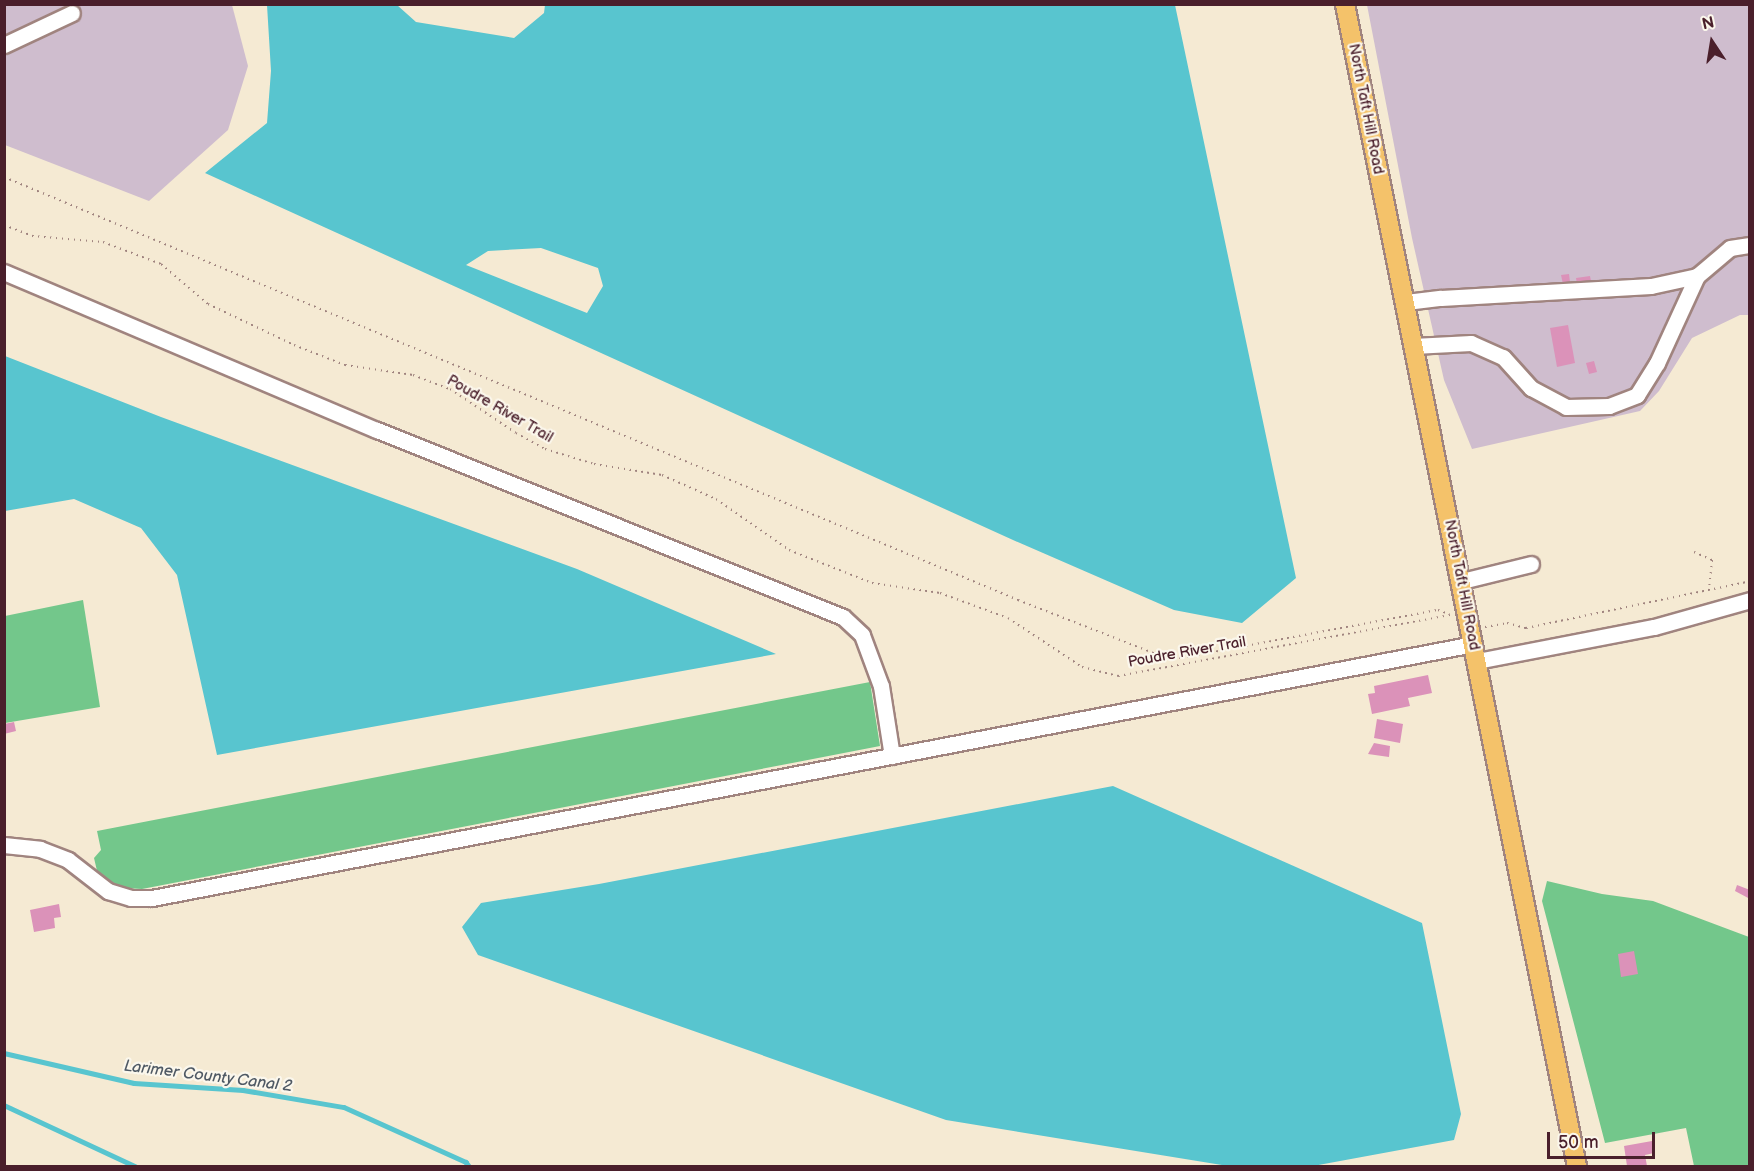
<!DOCTYPE html>
<style>
body{margin:0}
#map{position:relative;width:1754px;height:1171px;overflow:hidden;background:#f5ead3;font-family:"Balsamiq Sans",sans-serif}
div>[style]{position:absolute}
.industrial>*{inset:0;background:#cfbdce}
.green>*{inset:0;background:#73c78b}
.water>*{inset:0;background:#58c5cf}
.stream>*{height:4.5px;margin:-2.25px;padding:0 2.25px;transform-origin:2.25px;border-radius:2.25px;background:#58c5cf}
.building>*{inset:0;background:#db92b9}
.path>*{height:2px;margin-top:-1px;transform-origin:0;background:repeating-linear-gradient(90deg,#a0847f 0 1.5px,transparent 0 6px)}
.roads{filter:drop-shadow(2px 0 #a0847f) drop-shadow(-2px 0 #a0847f) drop-shadow(0 2px #a0847f) drop-shadow(0 -2px #a0847f)}
.minor>*{height:15px;margin:-7.5px;padding:0 7.5px;transform-origin:7.5px;border-radius:7.5px;background:#fff}
.major>*{height:18px;margin:-9px;padding:0 9px;transform-origin:9px;border-radius:9px;background:#f4c26a}
span{translate:-50% -50%;white-space:nowrap;text-align:center;line-height:1.15;-webkit-text-stroke:4.5px #fbf7ec;paint-order:stroke}
.street-label{font-size:15px;color:#4a1f2b}
.water-label{font-size:16px;color:#4f5964;font-style:italic}
.frame{position:absolute;inset:0;border:6px solid #4a1f2b;pointer-events:none}
.north{position:absolute;left:1682px;top:12px;width:60px;height:60px;-webkit-text-stroke:4px #fbf7ec;paint-order:stroke;rotate:348deg;font-size:16px;font-weight:700;line-height:24px;text-align:center;color:#4a1f2b}
.north::after{content:'';display:block;margin:auto;width:21px;height:27px;background:#4a1f2b;clip-path:polygon(50% 0,100% 100%,50% 72%,0 100%)}
.scale{position:absolute;left:1547px;top:1132px;width:108px;height:27px;box-sizing:border-box;border:3px solid #4a1f2b;border-top:0;padding-left:8px;font-size:18px;line-height:21px;white-space:nowrap;color:#4a1f2b;-webkit-text-stroke:4px #fbf7ec;paint-order:stroke}
</style>
<div id="map">
<div class="industrial">
<div style="clip-path:polygon(4px 5px,232px 5px,248px 66px,228px 130px,149px 201px,5px 145px)"></div>
<div style="clip-path:polygon(1367px 5px,1749px 5px,1749px 315px,1740px 315px,1692px 338px,1659px 391px,1640px 411px,1472px 449px,1444px 380px,1412px 238px)"></div>
</div>
<div class="green">
<div style="clip-path:polygon(83px 600px,100px 707px,5px 723px,5px 616px)"></div>
<div style="clip-path:polygon(870px 682px,880px 746px,142px 889px,124px 888px,98px 875px,94px 858px,101px 850px,97px 831px)"></div>
<div style="clip-path:polygon(1547px 881px,1602px 894px,1653px 901px,1749px 937px,1749px 1166px,1694px 1166px,1686px 1128px,1605px 1143px,1542px 901px)"></div>
</div>
<div class="water">
<div style="clip-path:polygon(evenodd,267px 5px,397px 5px,416px 22px,514px 38px,544px 13px,545px 5px,1175px 5px,1296px 578px,1242px 623px,1174px 610px,1013px 540px,205px 173px,267px 123px,271px 71px,267px 5px,541px 248px,598px 268px,603px 286px,587px 313px,466px 265px,488px 251px,541px 248px)"></div>
<div style="clip-path:polygon(5px 356px,161px 417px,577px 569px,776px 654px,217px 755px,177px 575px,141px 528px,74px 499px,5px 511px)"></div>
<div style="clip-path:polygon(1113px 786px,1422px 923px,1461px 1114px,1454px 1140px,1313px 1166px,1228px 1166px,946px 1120px,478px 955px,462px 927px,481px 903px,599px 884px)"></div>
</div>
<div class="stream">
<div style="left:4px;top:1053px;width:133px;rotate:13deg"></div>
<div style="left:134px;top:1083px;width:109px;rotate:3.7deg"></div>
<div style="left:243px;top:1090px;width:102px;rotate:9.6deg"></div>
<div style="left:344px;top:1107px;width:134px;rotate:24.3deg"></div>
<div style="left:466px;top:1162px;width:5px;rotate:53deg"></div>
<div style="left:4px;top:1105px;width:145px;rotate:25deg"></div>
</div>
<div class="building">
<div style="clip-path:polygon(1569px 274px,1570px 282px,1563px 284px,1561px 275px)"></div>
<div style="clip-path:polygon(1590px 276px,1591px 281px,1577px 284px,1576px 278px)"></div>
<div style="clip-path:polygon(1568px 325px,1575px 363px,1557px 367px,1550px 328px)"></div>
<div style="clip-path:polygon(1594px 361px,1597px 372px,1589px 374px,1586px 363px)"></div>
<div style="clip-path:polygon(1428px 675px,1432px 693px,1408px 698px,1410px 706px,1372px 714px,1368px 694px,1375px 693px,1374px 686px)"></div>
<div style="clip-path:polygon(1377px 719px,1403px 724px,1400px 743px,1374px 738px)"></div>
<div style="clip-path:polygon(14px 722px,16px 731px,4px 734px,4px 724px)"></div>
<div style="clip-path:polygon(1374px 743px,1390px 746px,1389px 757px,1368px 754px)"></div>
<div style="clip-path:polygon(1737px 885px,1750px 890px,1750px 899px,1735px 891px)"></div>
<div style="clip-path:polygon(59px 904px,61px 917px,54px 918px,55px 928px,34px 932px,30px 910px)"></div>
<div style="clip-path:polygon(1634px 951px,1638px 974px,1621px 977px,1618px 954px)"></div>
<div style="clip-path:polygon(1652px 1141px,1654px 1153px,1645px 1155px,1647px 1166px,1627px 1166px,1624px 1146px)"></div>
</div>
<div class="path">
<div style="left:4px;top:177px;width:1099px;rotate:22.64deg"></div>
<div style="left:1018px;top:600px;width:154px;rotate:21.4deg"></div>
<div style="left:1161px;top:656px;width:20px;rotate:6deg"></div>
<div style="left:1181px;top:658px;width:261px;rotate:-10.6deg"></div>
<div style="left:1438px;top:610px;width:12px;rotate:20deg"></div>
<div style="left:4px;top:225px;width:30px;rotate:21deg"></div>
<div style="left:32px;top:236px;width:71px;rotate:4.8deg"></div>
<div style="left:103px;top:242px;width:62px;rotate:20.8deg"></div>
<div style="left:161px;top:264px;width:62px;rotate:40.4deg"></div>
<div style="left:208px;top:304px;width:95px;rotate:25.5deg"></div>
<div style="left:294px;top:345px;width:55px;rotate:21.4deg"></div>
<div style="left:345px;top:365px;width:69px;rotate:8.4deg"></div>
<div style="left:413px;top:375px;width:40px;rotate:21deg"></div>
<div style="left:450px;top:389px;width:79px;rotate:33.7deg"></div>
<div style="left:516px;top:433px;width:33px;rotate:29deg"></div>
<div style="left:545px;top:449px;width:51px;rotate:17deg"></div>
<div style="left:594px;top:464px;width:69px;rotate:9.2deg"></div>
<div style="left:662px;top:475px;width:59px;rotate:24deg"></div>
<div style="left:716px;top:499px;width:89px;rotate:34.9deg"></div>
<div style="left:789px;top:550px;width:89px;rotate:21.7deg"></div>
<div style="left:872px;top:583px;width:69px;rotate:8.4deg"></div>
<div style="left:940px;top:593px;width:72px;rotate:20.2deg"></div>
<div style="left:1008px;top:618px;width:89px;rotate:33.5deg"></div>
<div style="left:1082px;top:667px;width:37px;rotate:14deg"></div>
<div style="left:1118px;top:676px;width:340px;rotate:-10.4deg"></div>
<div style="left:1694px;top:552px;width:20px;rotate:24deg"></div>
<div style="left:1712px;top:560px;width:28px;rotate:96deg"></div>
<div style="left:1485px;top:627px;width:22px;rotate:-10deg"></div>
<div style="left:1507px;top:623px;width:20px;rotate:15deg"></div>
<div style="left:1526px;top:628px;width:229px;rotate:-11.8deg"></div>
</div>
<div class="roads">
<div class="minor">
<div style="left:4px;top:45px;width:75px;rotate:-25.2deg"></div>
<div style="left:4px;top:272px;width:405px;rotate:23deg"></div>
<div style="left:377px;top:430px;width:502px;rotate:21.86deg"></div>
<div style="left:843px;top:617px;width:26px;rotate:43deg"></div>
<div style="left:862px;top:635px;width:54px;rotate:69.6deg"></div>
<div style="left:881px;top:686px;width:71px;rotate:81.1deg"></div>
<div style="left:1406px;top:302px;width:35px;rotate:-7deg"></div>
<div style="left:1441px;top:298px;width:210px;rotate:-3.3deg"></div>
<div style="left:1651px;top:286px;width:47px;rotate:-12.3deg"></div>
<div style="left:1697px;top:276px;width:43px;rotate:-40.3deg"></div>
<div style="left:1730px;top:248px;width:20px;rotate:-9deg"></div>
<div style="left:1413px;top:346px;width:58px;rotate:-3deg"></div>
<div style="left:1471px;top:343px;width:35px;rotate:24deg"></div>
<div style="left:1503px;top:357px;width:42px;rotate:47.9deg"></div>
<div style="left:1531px;top:388px;width:40px;rotate:28deg"></div>
<div style="left:1566px;top:407px;width:43px;rotate:-1.3deg"></div>
<div style="left:1609px;top:406px;width:30px;rotate:-21deg"></div>
<div style="left:1637px;top:395px;width:38px;rotate:-58deg"></div>
<div style="left:1657px;top:363px;width:96px;rotate:-65.3deg"></div>
<div style="left:1462px;top:581px;width:71px;rotate:-13.8deg"></div>
<div style="left:1477px;top:661px;width:180px;rotate:-10.9deg"></div>
<div style="left:1654px;top:627px;width:100px;rotate:-15.7deg"></div>
<div style="left:4px;top:845px;width:36px;rotate:6deg"></div>
<div style="left:40px;top:849px;width:30px;rotate:21deg"></div>
<div style="left:68px;top:860px;width:51px;rotate:37.8deg"></div>
<div style="left:108px;top:891px;width:24px;rotate:17deg"></div>
<div style="left:131px;top:898px;width:21px"></div>
<div style="left:152px;top:898px;width:1346px;rotate:-10.88deg"></div>
</div>
<div class="major">
<div style="left:1345px;top:4px;width:1185px;rotate:78.71deg"></div>
</div>
</div>
<div class="street-label">
<span style="left:1366px;top:109px;rotate:79deg">North Taft Hill Road</span>
<span style="left:500px;top:409px;rotate:30deg">Poudre River Trail</span>
<span style="left:1462px;top:585px;rotate:79deg">North Taft Hill Road</span>
<span style="left:1187px;top:652px;rotate:-10deg">Poudre River Trail</span>
</div>
<div class="water-label">
<span style="left:208px;top:1077px;rotate:7deg">Larimer County Canal 2</span>
</div>
<div class="frame"></div>
<div class="north">N</div>
<div class="scale">50 m</div>
</div>
